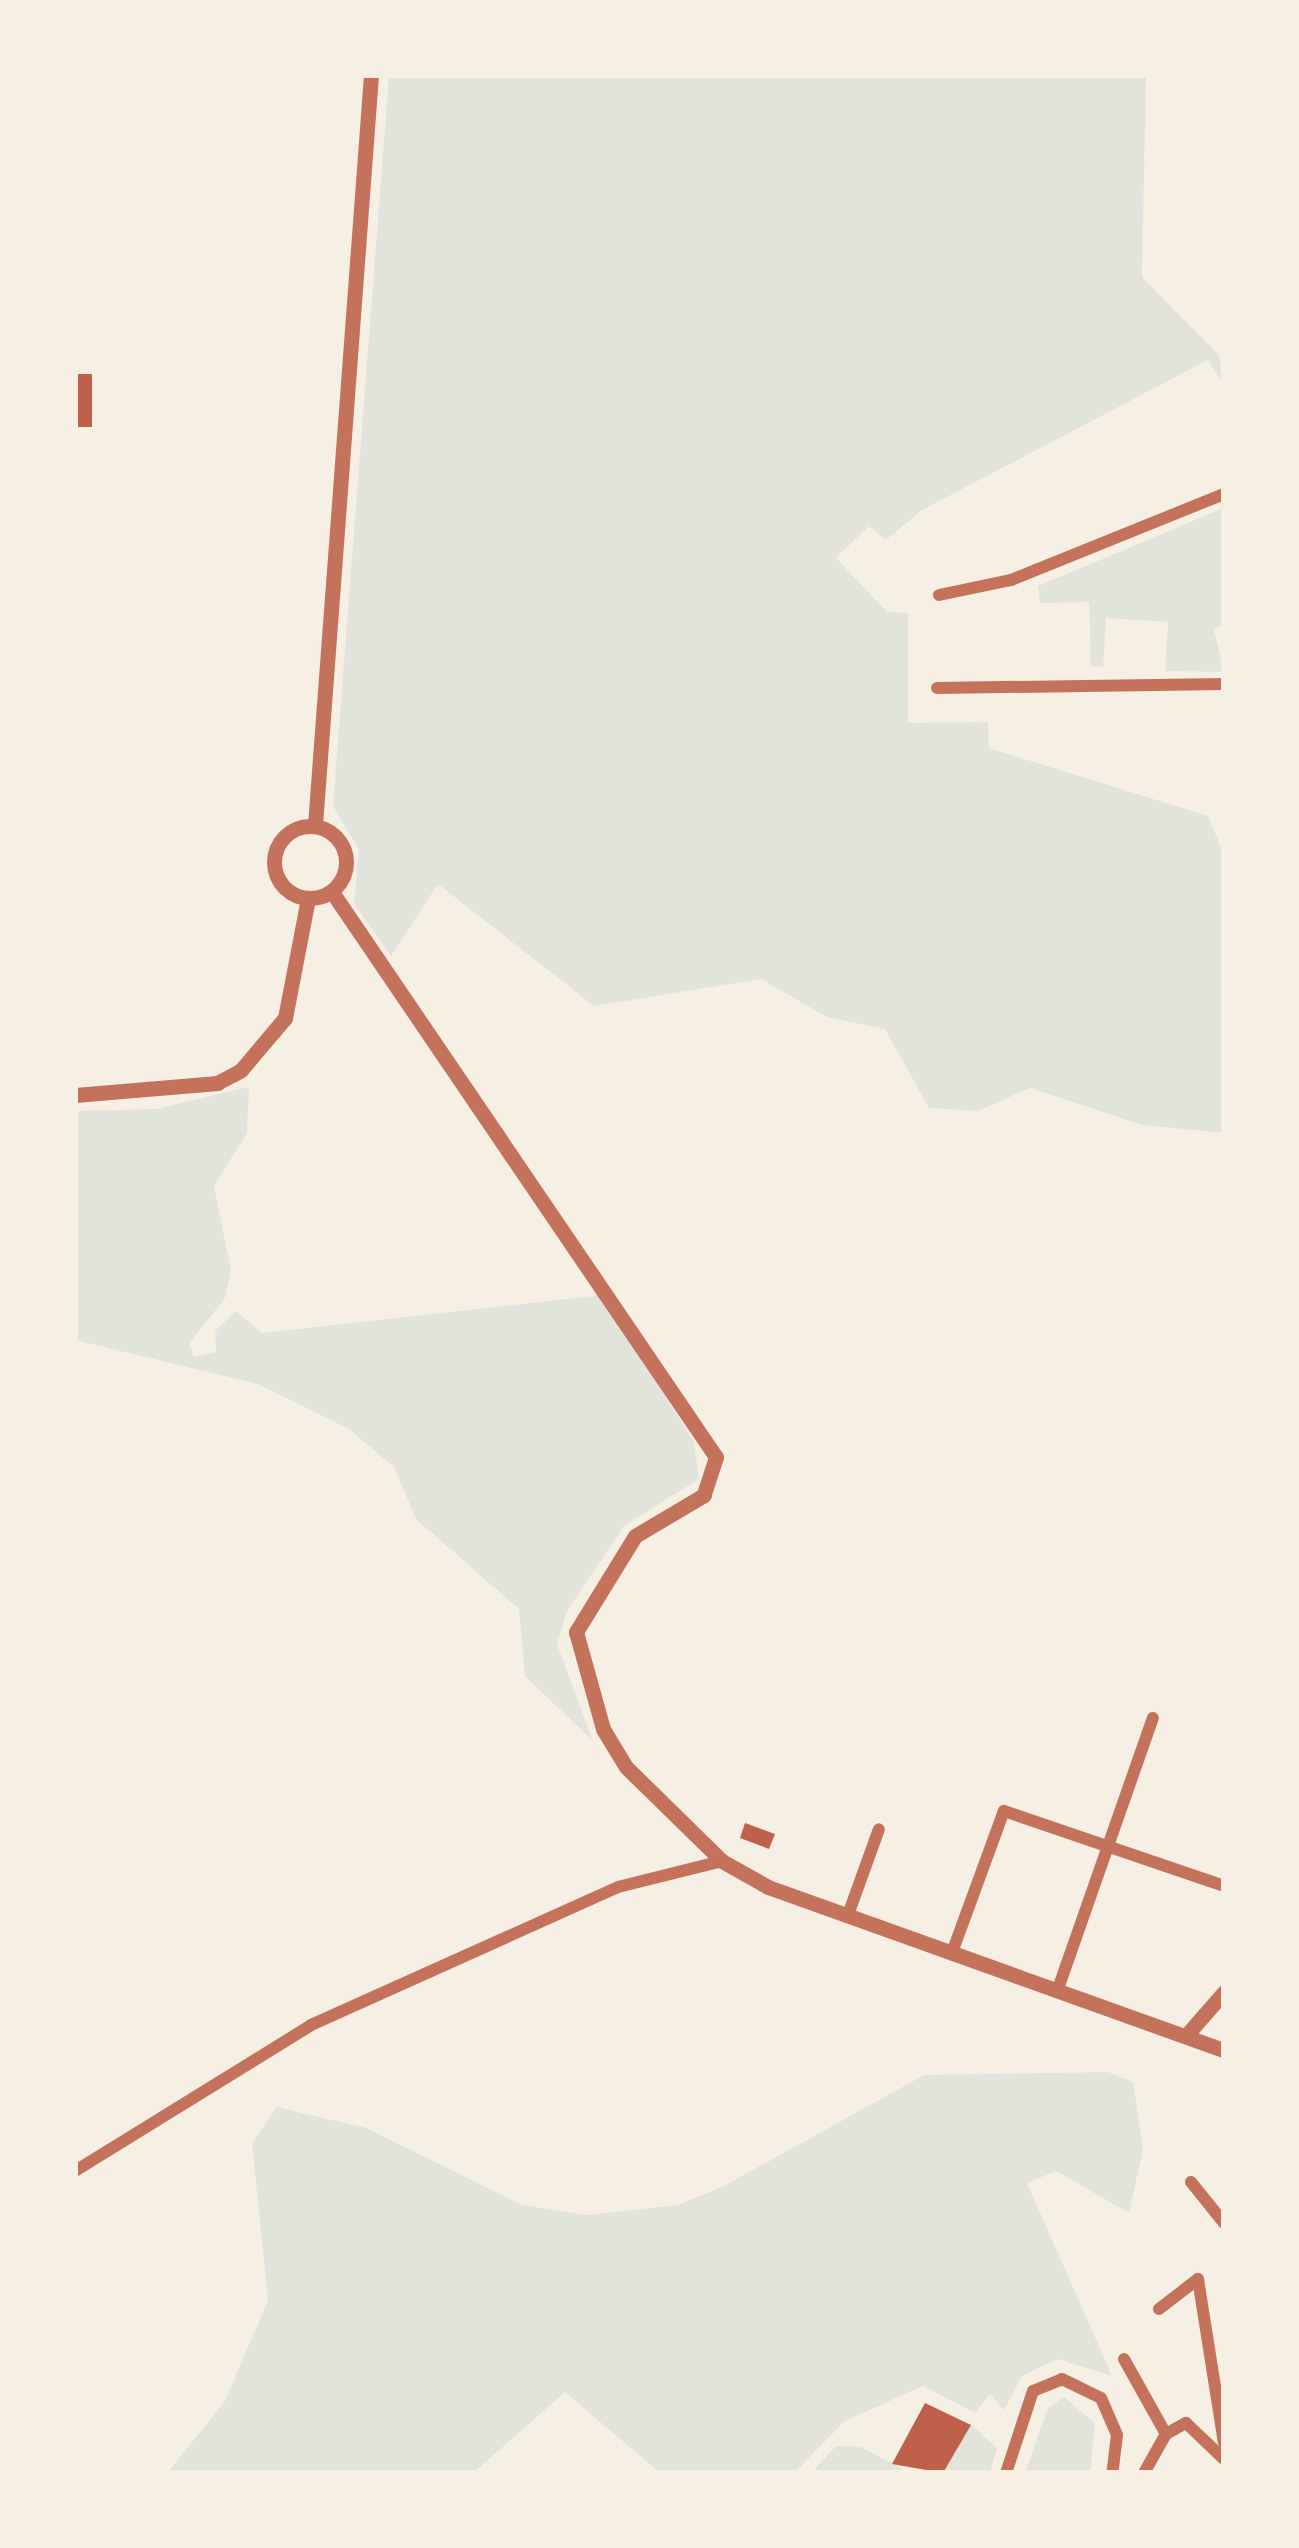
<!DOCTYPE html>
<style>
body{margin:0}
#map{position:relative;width:1299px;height:2548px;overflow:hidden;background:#f6efe4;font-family:Lato,sans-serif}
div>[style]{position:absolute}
.green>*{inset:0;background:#e2e4dc}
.building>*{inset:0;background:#bf614a}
.minor>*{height:12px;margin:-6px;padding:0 6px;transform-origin:6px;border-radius:6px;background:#c5725c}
.tertiary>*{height:15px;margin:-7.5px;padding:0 7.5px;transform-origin:7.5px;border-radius:7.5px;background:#c5725c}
.tertiary>.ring{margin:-7.5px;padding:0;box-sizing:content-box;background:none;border:15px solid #c5725c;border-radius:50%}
span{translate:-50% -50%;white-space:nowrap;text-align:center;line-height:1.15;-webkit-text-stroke:10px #f6efe4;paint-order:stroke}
.frame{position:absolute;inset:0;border:78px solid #f6efe4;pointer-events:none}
</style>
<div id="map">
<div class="green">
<div style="clip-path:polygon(389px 75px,1146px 75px,1142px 277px,1219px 355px,1224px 386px,1208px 360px,922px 510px,886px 540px,869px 526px,836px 558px,887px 612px,908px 613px,908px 723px,988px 722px,989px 748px,1208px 816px,1224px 855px,1224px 1133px,1142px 1125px,1030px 1088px,978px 1111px,929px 1108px,885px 1029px,827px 1017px,761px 979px,594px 1006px,438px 884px,391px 956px,354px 904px,359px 850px,333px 806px)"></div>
<div style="clip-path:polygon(1224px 508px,1224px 622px,1214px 630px,1224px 672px,1165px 671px,1168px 622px,1106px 618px,1103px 667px,1091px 666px,1089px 602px,1040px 603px,1038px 586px)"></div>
<div style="clip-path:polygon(249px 1087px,247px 1133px,214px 1186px,231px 1270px,225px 1298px,189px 1343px,194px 1357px,216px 1352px,215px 1331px,236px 1311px,262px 1333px,601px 1295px,694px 1442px,699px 1479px,624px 1526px,567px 1611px,557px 1644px,593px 1741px,525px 1676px,519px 1609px,416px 1519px,394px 1467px,349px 1429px,258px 1384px,75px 1340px,75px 1111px,156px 1109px)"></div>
<div style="clip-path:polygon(1108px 2072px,1133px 2082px,1143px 2149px,1129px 2213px,1056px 2171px,1027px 2183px,1112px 2376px,1057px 2359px,1022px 2376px,1004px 2410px,990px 2394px,975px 2413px,923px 2386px,845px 2421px,794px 2473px,660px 2473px,565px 2392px,473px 2473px,167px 2473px,224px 2403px,268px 2301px,252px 2143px,277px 2107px,366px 2128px,522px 2205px,587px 2215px,678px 2205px,724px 2186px,924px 2075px)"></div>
<div style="clip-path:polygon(1064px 2397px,1095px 2423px,1090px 2473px,1025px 2473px,1048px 2408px)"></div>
<div style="clip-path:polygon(971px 2425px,997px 2448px,990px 2473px,943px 2473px)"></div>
<div style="clip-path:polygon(836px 2446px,861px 2447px,910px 2473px,811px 2473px)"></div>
</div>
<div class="building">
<div style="clip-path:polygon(75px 374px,92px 374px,92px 427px,75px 427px)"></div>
<div style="clip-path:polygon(745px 1823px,775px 1834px,769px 1849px,740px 1838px)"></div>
<div style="clip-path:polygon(925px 2403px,971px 2425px,943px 2473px,892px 2464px)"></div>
</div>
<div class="minor">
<div style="left:939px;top:595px;width:74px;rotate:-11.8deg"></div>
<div style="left:1011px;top:580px;width:230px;rotate:-22deg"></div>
<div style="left:937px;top:688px;width:287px;rotate:-0.8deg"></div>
<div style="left:848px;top:1915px;width:91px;rotate:-70.2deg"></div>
<div style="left:953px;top:1950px;width:148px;rotate:-69.9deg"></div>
<div style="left:1004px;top:1811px;width:232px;rotate:18.8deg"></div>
<div style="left:1059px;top:1986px;width:284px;rotate:-70.7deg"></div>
<div style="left:75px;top:2171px;width:278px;rotate:-31.7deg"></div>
<div style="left:311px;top:2025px;width:337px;rotate:-24.2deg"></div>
<div style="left:618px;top:1887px;width:107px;rotate:-14deg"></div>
<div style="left:1191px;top:2182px;width:53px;rotate:51.2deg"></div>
<div style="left:1159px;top:2309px;width:49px;rotate:-37.6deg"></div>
<div style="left:1198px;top:2279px;width:166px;rotate:81deg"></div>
<div style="left:1124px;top:2359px;width:86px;rotate:60.8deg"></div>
<div style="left:1006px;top:2473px;width:86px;rotate:-71.8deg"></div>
<div style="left:1033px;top:2391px;width:31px;rotate:-22deg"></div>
<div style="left:1062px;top:2379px;width:43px;rotate:26deg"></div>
<div style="left:1101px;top:2398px;width:40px;rotate:66.6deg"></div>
<div style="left:1117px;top:2435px;width:38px;rotate:97deg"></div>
<div style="left:1144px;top:2473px;width:45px;rotate:-60.6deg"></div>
<div style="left:1166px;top:2434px;width:23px;rotate:-29deg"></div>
<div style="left:1186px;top:2423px;width:52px;rotate:43.5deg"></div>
</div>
<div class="tertiary">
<div style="left:315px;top:825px;width:752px;rotate:-85.73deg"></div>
<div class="ring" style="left:274px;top:826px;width:57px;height:57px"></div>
<div style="left:332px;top:892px;width:683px;rotate:55.8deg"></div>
<div style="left:716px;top:1457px;width:40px;rotate:108deg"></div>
<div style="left:704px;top:1495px;width:80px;rotate:149.3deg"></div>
<div style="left:635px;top:1536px;width:113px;rotate:121.6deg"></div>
<div style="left:576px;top:1632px;width:101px;rotate:74.4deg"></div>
<div style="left:603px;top:1729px;width:44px;rotate:58.8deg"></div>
<div style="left:626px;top:1767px;width:134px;rotate:44.4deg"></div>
<div style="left:722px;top:1861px;width:53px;rotate:29.5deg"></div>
<div style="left:768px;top:1887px;width:484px;rotate:19.7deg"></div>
<div style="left:75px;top:1095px;width:143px;rotate:-4.8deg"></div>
<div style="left:217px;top:1083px;width:27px;rotate:-28deg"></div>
<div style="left:241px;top:1070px;width:68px;rotate:-49.8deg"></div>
<div style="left:285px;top:1018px;width:121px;rotate:-79.1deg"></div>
<div style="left:1190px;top:2031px;width:52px;rotate:-48.9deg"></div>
</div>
<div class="frame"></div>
</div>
